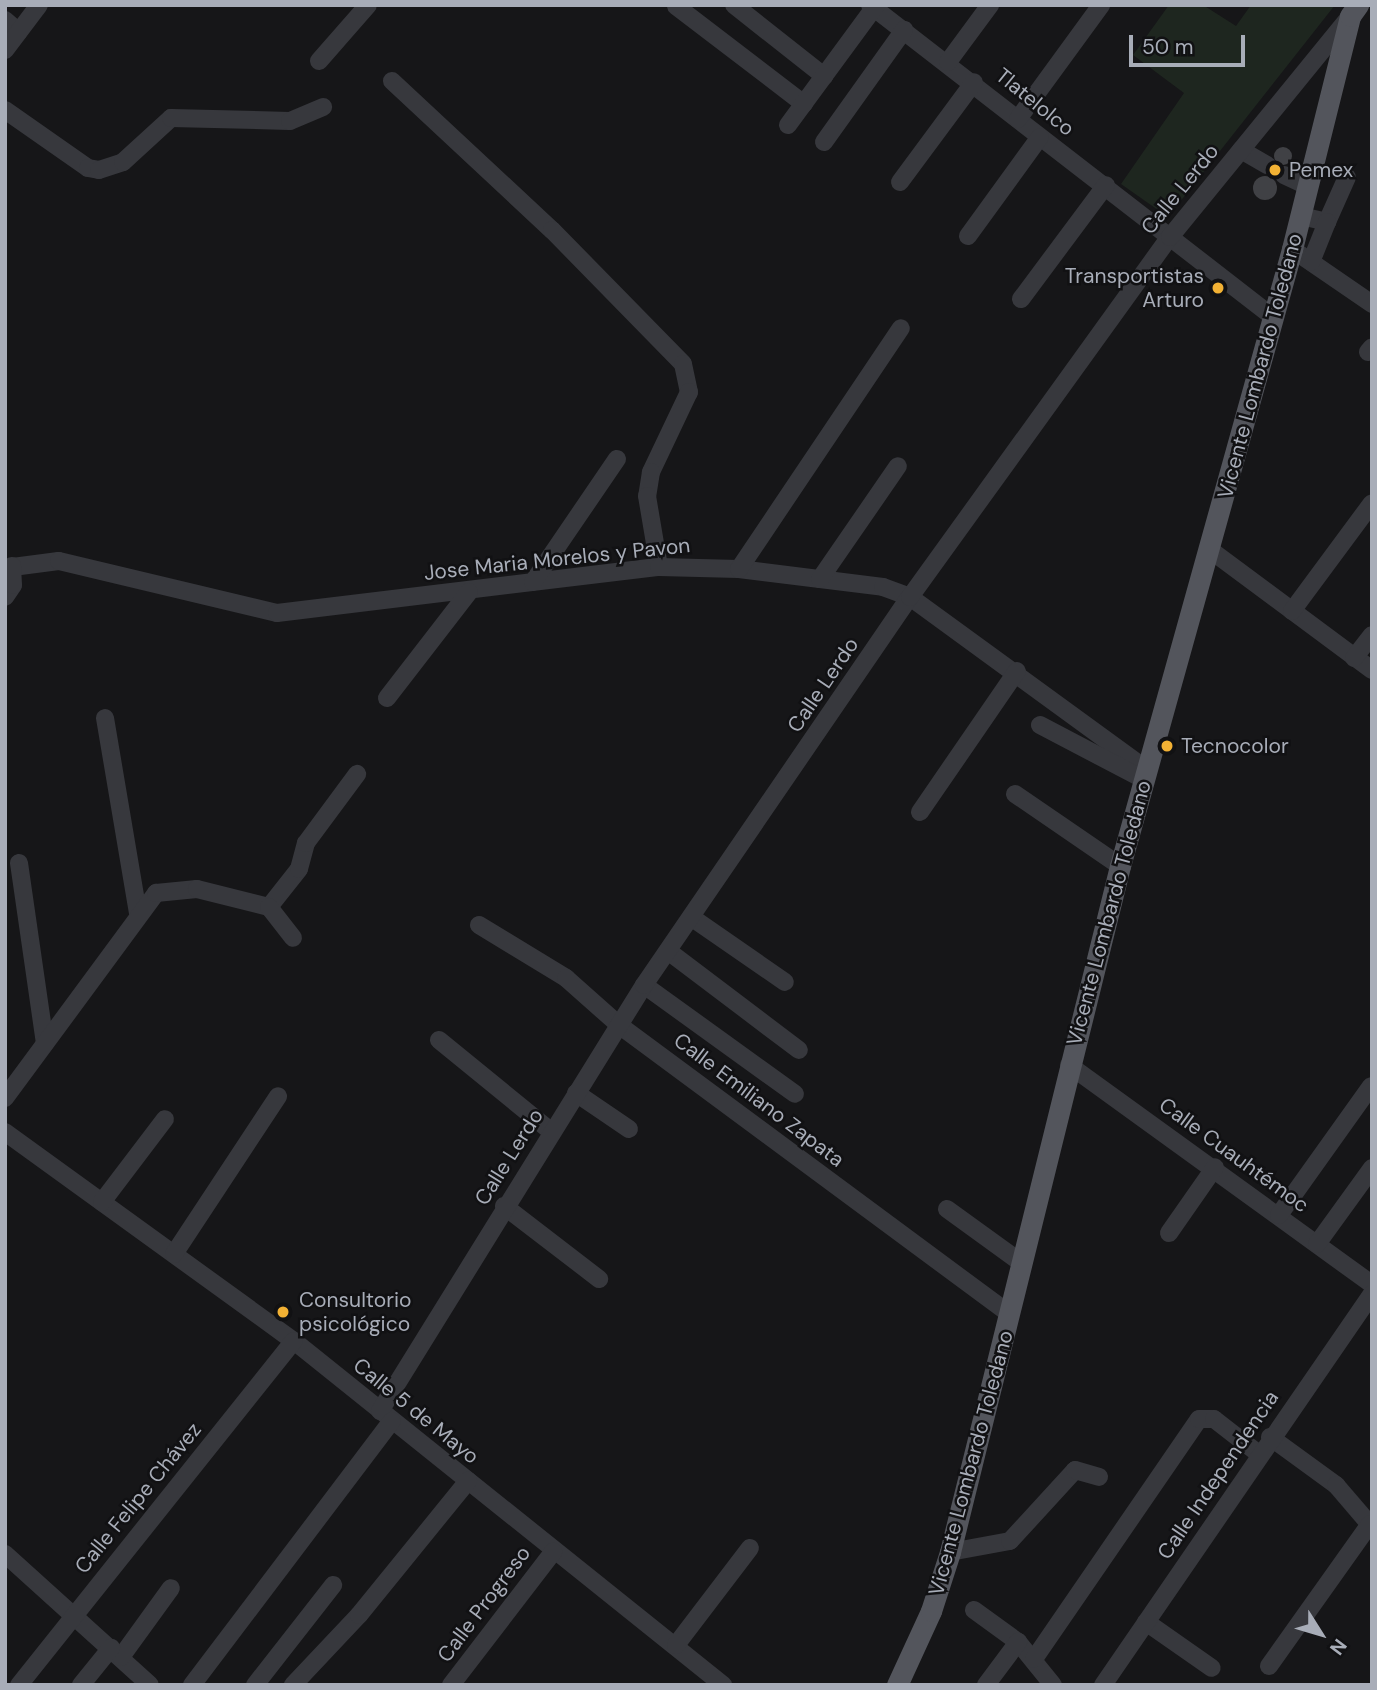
<!DOCTYPE html>
<meta charset="utf-8">
<style>
body{margin:0}
#map{position:relative;width:1377px;height:1690px;overflow:hidden;background:#161618;font-family:"DM Sans",sans-serif}
div>[style]{position:absolute}
.green>*{inset:0;background:#1e261f}
.building>*{inset:0;background:#404145}
.round{border-radius:50%}
.minor>*{height:18px;margin:-9px;padding:0 9px;transform-origin:9px;border-radius:9px;background:#37383d}
.major>*{height:21px;margin:-10.5px;padding:0 10.5px;transform-origin:10.5px;border-radius:10.5px;background:#53555c}
.dots>*{width:19px;height:19px;translate:-50% -50%;box-sizing:border-box;border:4px solid #111113;border-radius:50%}
span{translate:-50% -50%;white-space:nowrap;text-align:center;line-height:1.15;-webkit-text-stroke:5px #111113;paint-order:stroke}
.street-label{font-size:21px;color:#a8adb8}
.poi-label{font-size:21px;color:#a8adb8}
.left{translate:0 -50%;text-align:left}
.right{translate:-100% -50%;text-align:right}
.frame{position:absolute;inset:0;border:7px solid #a8adb8;pointer-events:none}
.north{position:absolute;left:1286px;top:1599px;width:70px;height:70px;-webkit-text-stroke:5px #111113;paint-order:stroke;rotate:127deg;font-size:19px;font-weight:700;line-height:28px;text-align:center;color:#a8adb8}
.north::after{content:'';display:block;margin:auto;width:24px;height:32px;background:#a8adb8;clip-path:polygon(50% 0,100% 100%,50% 72%,0 100%)}
.scale{position:absolute;left:1129px;top:35px;width:116px;height:32px;box-sizing:border-box;border:4px solid #a8adb8;border-top:0;padding-left:9px;font-size:21px;line-height:24px;white-space:nowrap;color:#a8adb8;-webkit-text-stroke:5px #111113;paint-order:stroke}
</style>
<div id="map">
<div class="green">
<div style="clip-path:polygon(1169px 5px,1203px 5px,1236px 26px,1251px 5px,1335px 5px,1168px 217px,1121px 184px,1184px 93px,1133px 55px)"></div>
</div>
<div class="building">
<div class="round" style="left:1274px;top:147px;width:18px;height:18px"></div>
<div class="round" style="left:1253px;top:176px;width:24px;height:24px"></div>
</div>
<div class="minor">
<div style="left:734px;top:5px;width:115px;rotate:38.3deg"></div>
<div style="left:870px;top:5px;width:510px;rotate:37.75deg"></div>
<div style="left:676px;top:6px;width:161px;rotate:37.4deg"></div>
<div style="left:5px;top:20px;width:18px;rotate:41deg"></div>
<div style="left:5px;top:50px;width:56px;rotate:-52.9deg"></div>
<div style="left:319px;top:61px;width:74px;rotate:-48.8deg"></div>
<div style="left:948px;top:62px;width:71px;rotate:-53.6deg"></div>
<div style="left:392px;top:81px;width:219px;rotate:43deg"></div>
<div style="left:552px;top:230px;width:187px;rotate:45.6deg"></div>
<div style="left:683px;top:364px;width:29px;rotate:78deg"></div>
<div style="left:689px;top:392px;width:89px;rotate:115.4deg"></div>
<div style="left:651px;top:472px;width:24px;rotate:99deg"></div>
<div style="left:647px;top:496px;width:72px;rotate:80.4deg"></div>
<div style="left:5px;top:110px;width:101px;rotate:34.9deg"></div>
<div style="left:88px;top:168px;width:11px;rotate:10deg"></div>
<div style="left:99px;top:170px;width:25px;rotate:-18deg"></div>
<div style="left:123px;top:162px;width:65px;rotate:-42.5deg"></div>
<div style="left:171px;top:118px;width:119px;rotate:1.4deg"></div>
<div style="left:290px;top:121px;width:36px;rotate:-23deg"></div>
<div style="left:1018px;top:119px;width:141px;rotate:-53.9deg"></div>
<div style="left:788px;top:125px;width:149px;rotate:-53.7deg"></div>
<div style="left:824px;top:142px;width:138px;rotate:-54.5deg"></div>
<div style="left:1241px;top:150px;width:30px;rotate:30deg"></div>
<div style="left:1284px;top:175px;width:26px;rotate:25deg"></div>
<div style="left:900px;top:182px;width:124px;rotate:-53.5deg"></div>
<div style="left:1301px;top:216px;width:27px;rotate:13deg"></div>
<div style="left:1327px;top:222px;width:49px;rotate:-66deg"></div>
<div style="left:968px;top:236px;width:122px;rotate:-54deg"></div>
<div style="left:1292px;top:249px;width:97px;rotate:34.5deg"></div>
<div style="left:1311px;top:262px;width:43px;rotate:-68.2deg"></div>
<div style="left:1021px;top:299px;width:142px;rotate:-53.3deg"></div>
<div style="left:1368px;top:352px;width:6px;rotate:-51deg"></div>
<div style="left:1209px;top:549px;width:203px;rotate:36.6deg"></div>
<div style="left:5px;top:568px;width:54px;rotate:-7.4deg"></div>
<div style="left:59px;top:561px;width:224px;rotate:13.4deg"></div>
<div style="left:277px;top:613px;width:385px;rotate:-6.9deg"></div>
<div style="left:659px;top:567px;width:80px;rotate:1.4deg"></div>
<div style="left:739px;top:569px;width:145px;rotate:7.1deg"></div>
<div style="left:883px;top:587px;width:29px;rotate:20deg"></div>
<div style="left:910px;top:597px;width:292px;rotate:36.1deg"></div>
<div style="left:739px;top:569px;width:290px;rotate:-56.1deg"></div>
<div style="left:820px;top:579px;width:137px;rotate:-55.4deg"></div>
<div style="left:533px;top:582px;width:149px;rotate:-55.7deg"></div>
<div style="left:5px;top:597px;width:14px;rotate:-56deg"></div>
<div style="left:13px;top:585px;width:19px;rotate:-93deg"></div>
<div style="left:1292px;top:611px;width:134px;rotate:-53.5deg"></div>
<div style="left:1354px;top:658px;width:29px;rotate:-52deg"></div>
<div style="left:387px;top:698px;width:134px;rotate:-52.3deg"></div>
<div style="left:105px;top:718px;width:199px;rotate:80.4deg"></div>
<div style="left:1040px;top:725px;width:110px;rotate:27.7deg"></div>
<div style="left:1015px;top:794px;width:127px;rotate:34.4deg"></div>
<div style="left:920px;top:812px;width:171px;rotate:-55.5deg"></div>
<div style="left:19px;top:863px;width:182px;rotate:81.8deg"></div>
<div style="left:269px;top:907px;width:48px;rotate:-51.7deg"></div>
<div style="left:299px;top:869px;width:27px;rotate:-75deg"></div>
<div style="left:306px;top:843px;width:86px;rotate:-53.5deg"></div>
<div style="left:691px;top:917px;width:114px;rotate:34.7deg"></div>
<div style="left:479px;top:925px;width:102px;rotate:31.3deg"></div>
<div style="left:566px;top:978px;width:71px;rotate:41.6deg"></div>
<div style="left:619px;top:1025px;width:486px;rotate:36.5deg"></div>
<div style="left:668px;top:951px;width:164px;rotate:37.1deg"></div>
<div style="left:644px;top:985px;width:186px;rotate:35.8deg"></div>
<div style="left:439px;top:1040px;width:146px;rotate:39.2deg"></div>
<div style="left:1069px;top:1065px;width:374px;rotate:35.9deg"></div>
<div style="left:576px;top:1093px;width:64px;rotate:34.2deg"></div>
<div style="left:5px;top:1098px;width:255px;rotate:-53.6deg"></div>
<div style="left:156px;top:893px;width:41px;rotate:-5.6deg"></div>
<div style="left:197px;top:889px;width:74px;rotate:14deg"></div>
<div style="left:269px;top:907px;width:39px;rotate:52deg"></div>
<div style="left:5px;top:1132px;width:357px;rotate:35.9deg"></div>
<div style="left:294px;top:1341px;width:550px;rotate:38.72deg"></div>
<div style="left:102px;top:1202px;width:104px;rotate:-52.8deg"></div>
<div style="left:504px;top:1206px;width:120px;rotate:37.5deg"></div>
<div style="left:947px;top:1209px;width:94px;rotate:35.9deg"></div>
<div style="left:1279px;top:1215px;width:158px;rotate:-54.5deg"></div>
<div style="left:1169px;top:1233px;width:80px;rotate:-55.1deg"></div>
<div style="left:1317px;top:1244px;width:94px;rotate:-54.1deg"></div>
<div style="left:174px;top:1254px;width:189px;rotate:-56.6deg"></div>
<div style="left:380px;top:1411px;width:501px;rotate:-58.21deg"></div>
<div style="left:644px;top:985px;width:470px;rotate:-55.6deg"></div>
<div style="left:910px;top:597px;width:444px;rotate:-54.2deg"></div>
<div style="left:1170px;top:237px;width:285px;rotate:-50.8deg"></div>
<div style="left:1270px;top:1437px;width:82px;rotate:36deg"></div>
<div style="left:1336px;top:1485px;width:55px;rotate:49.4deg"></div>
<div style="left:950px;top:1552px;width:61px;rotate:-10.4deg"></div>
<div style="left:1010px;top:1541px;width:96px;rotate:-47.5deg"></div>
<div style="left:1075px;top:1470px;width:25px;rotate:16deg"></div>
<div style="left:5px;top:1554px;width:195px;rotate:42.1deg"></div>
<div style="left:974px;top:1610px;width:54px;rotate:36deg"></div>
<div style="left:1018px;top:1642px;width:55px;rotate:50.9deg"></div>
<div style="left:1146px;top:1622px;width:80px;rotate:34.9deg"></div>
<div style="left:676px;top:1645px;width:122px;rotate:-52.7deg"></div>
<div style="left:121px;top:1657px;width:85px;rotate:-54.1deg"></div>
<div style="left:1034px;top:1659px;width:291px;rotate:-55.5deg"></div>
<div style="left:1199px;top:1419px;width:15px"></div>
<div style="left:1214px;top:1419px;width:57px;rotate:37.9deg"></div>
<div style="left:1269px;top:1666px;width:174px;rotate:-54.6deg"></div>
<div style="left:19px;top:1685px;width:440px;rotate:-51.4deg"></div>
<div style="left:81px;top:1685px;width:48px;rotate:-51deg"></div>
<div style="left:192px;top:1685px;width:331px;rotate:-52.9deg"></div>
<div style="left:255px;top:1685px;width:127px;rotate:-52deg"></div>
<div style="left:293px;top:1685px;width:96px;rotate:-46.7deg"></div>
<div style="left:359px;top:1615px;width:173px;rotate:-50.9deg"></div>
<div style="left:451px;top:1685px;width:168px;rotate:-52.5deg"></div>
<div style="left:986px;top:1685px;width:54px;rotate:-53.3deg"></div>
<div style="left:1103px;top:1685px;width:475px;rotate:-55.5deg"></div>
</div>
<div class="major">
<div style="left:897px;top:1685px;width:81px;rotate:-65.3deg"></div>
<div style="left:931px;top:1611px;width:62px;rotate:-72.1deg"></div>
<div style="left:950px;top:1552px;width:707px;rotate:-76.08deg"></div>
<div style="left:1120px;top:866px;width:641px;rotate:-74.42deg"></div>
<div style="left:1292px;top:249px;width:240px;rotate:-76deg"></div>
<div style="left:1350px;top:16px;width:14px;rotate:-54deg"></div>
</div>
<div class="dots">
<div style="left:1275px;top:170px;background:#f2b134"></div>
<div style="left:1218px;top:288px;background:#f2b134"></div>
<div style="left:1167px;top:746px;background:#f2b134"></div>
<div style="left:283px;top:1312px;background:#f2b134"></div>
</div>
<div class="street-label">
<span style="left:1035px;top:102px;rotate:39deg">Tlatelolco</span>
<span style="left:1180px;top:189px;rotate:-51deg">Calle Lerdo</span>
<span style="left:1260px;top:366px;rotate:-75deg">Vicente Lombardo Toledano</span>
<span style="left:557px;top:559px;rotate:-6deg">Jose Maria Morelos y Pavon</span>
<span style="left:823px;top:685px;rotate:-56deg">Calle Lerdo</span>
<span style="left:1109px;top:913px;rotate:-75deg">Vicente Lombardo Toledano</span>
<span style="left:759px;top:1100px;rotate:37deg">Calle Emiliano Zapata</span>
<span style="left:1234px;top:1155px;rotate:36deg">Calle Cuauhtémoc</span>
<span style="left:509px;top:1157px;rotate:-58deg">Calle Lerdo</span>
<span style="left:416px;top:1411px;rotate:39deg">Calle 5 de Mayo</span>
<span style="left:971px;top:1463px;rotate:-75deg">Vicente Lombardo Toledano</span>
<span style="left:1218px;top:1475px;rotate:-56deg">Calle Independencia</span>
<span style="left:138px;top:1498px;rotate:-51deg">Calle Felipe Chávez</span>
<span style="left:484px;top:1604px;rotate:-53deg">Calle Progreso</span>
</div>
<div class="poi-label">
<span class="left" style="left:1289px;top:170px">Pemex</span>
<span class="right" style="left:1204px;top:288px">Transportistas<br>Arturo</span>
<span class="left" style="left:1181px;top:746px">Tecnocolor</span>
<span class="left" style="left:299px;top:1312px">Consultorio<br>psicológico</span>
</div>
<div class="frame"></div>
<div class="north">N</div>
<div class="scale">50 m</div>
</div>
